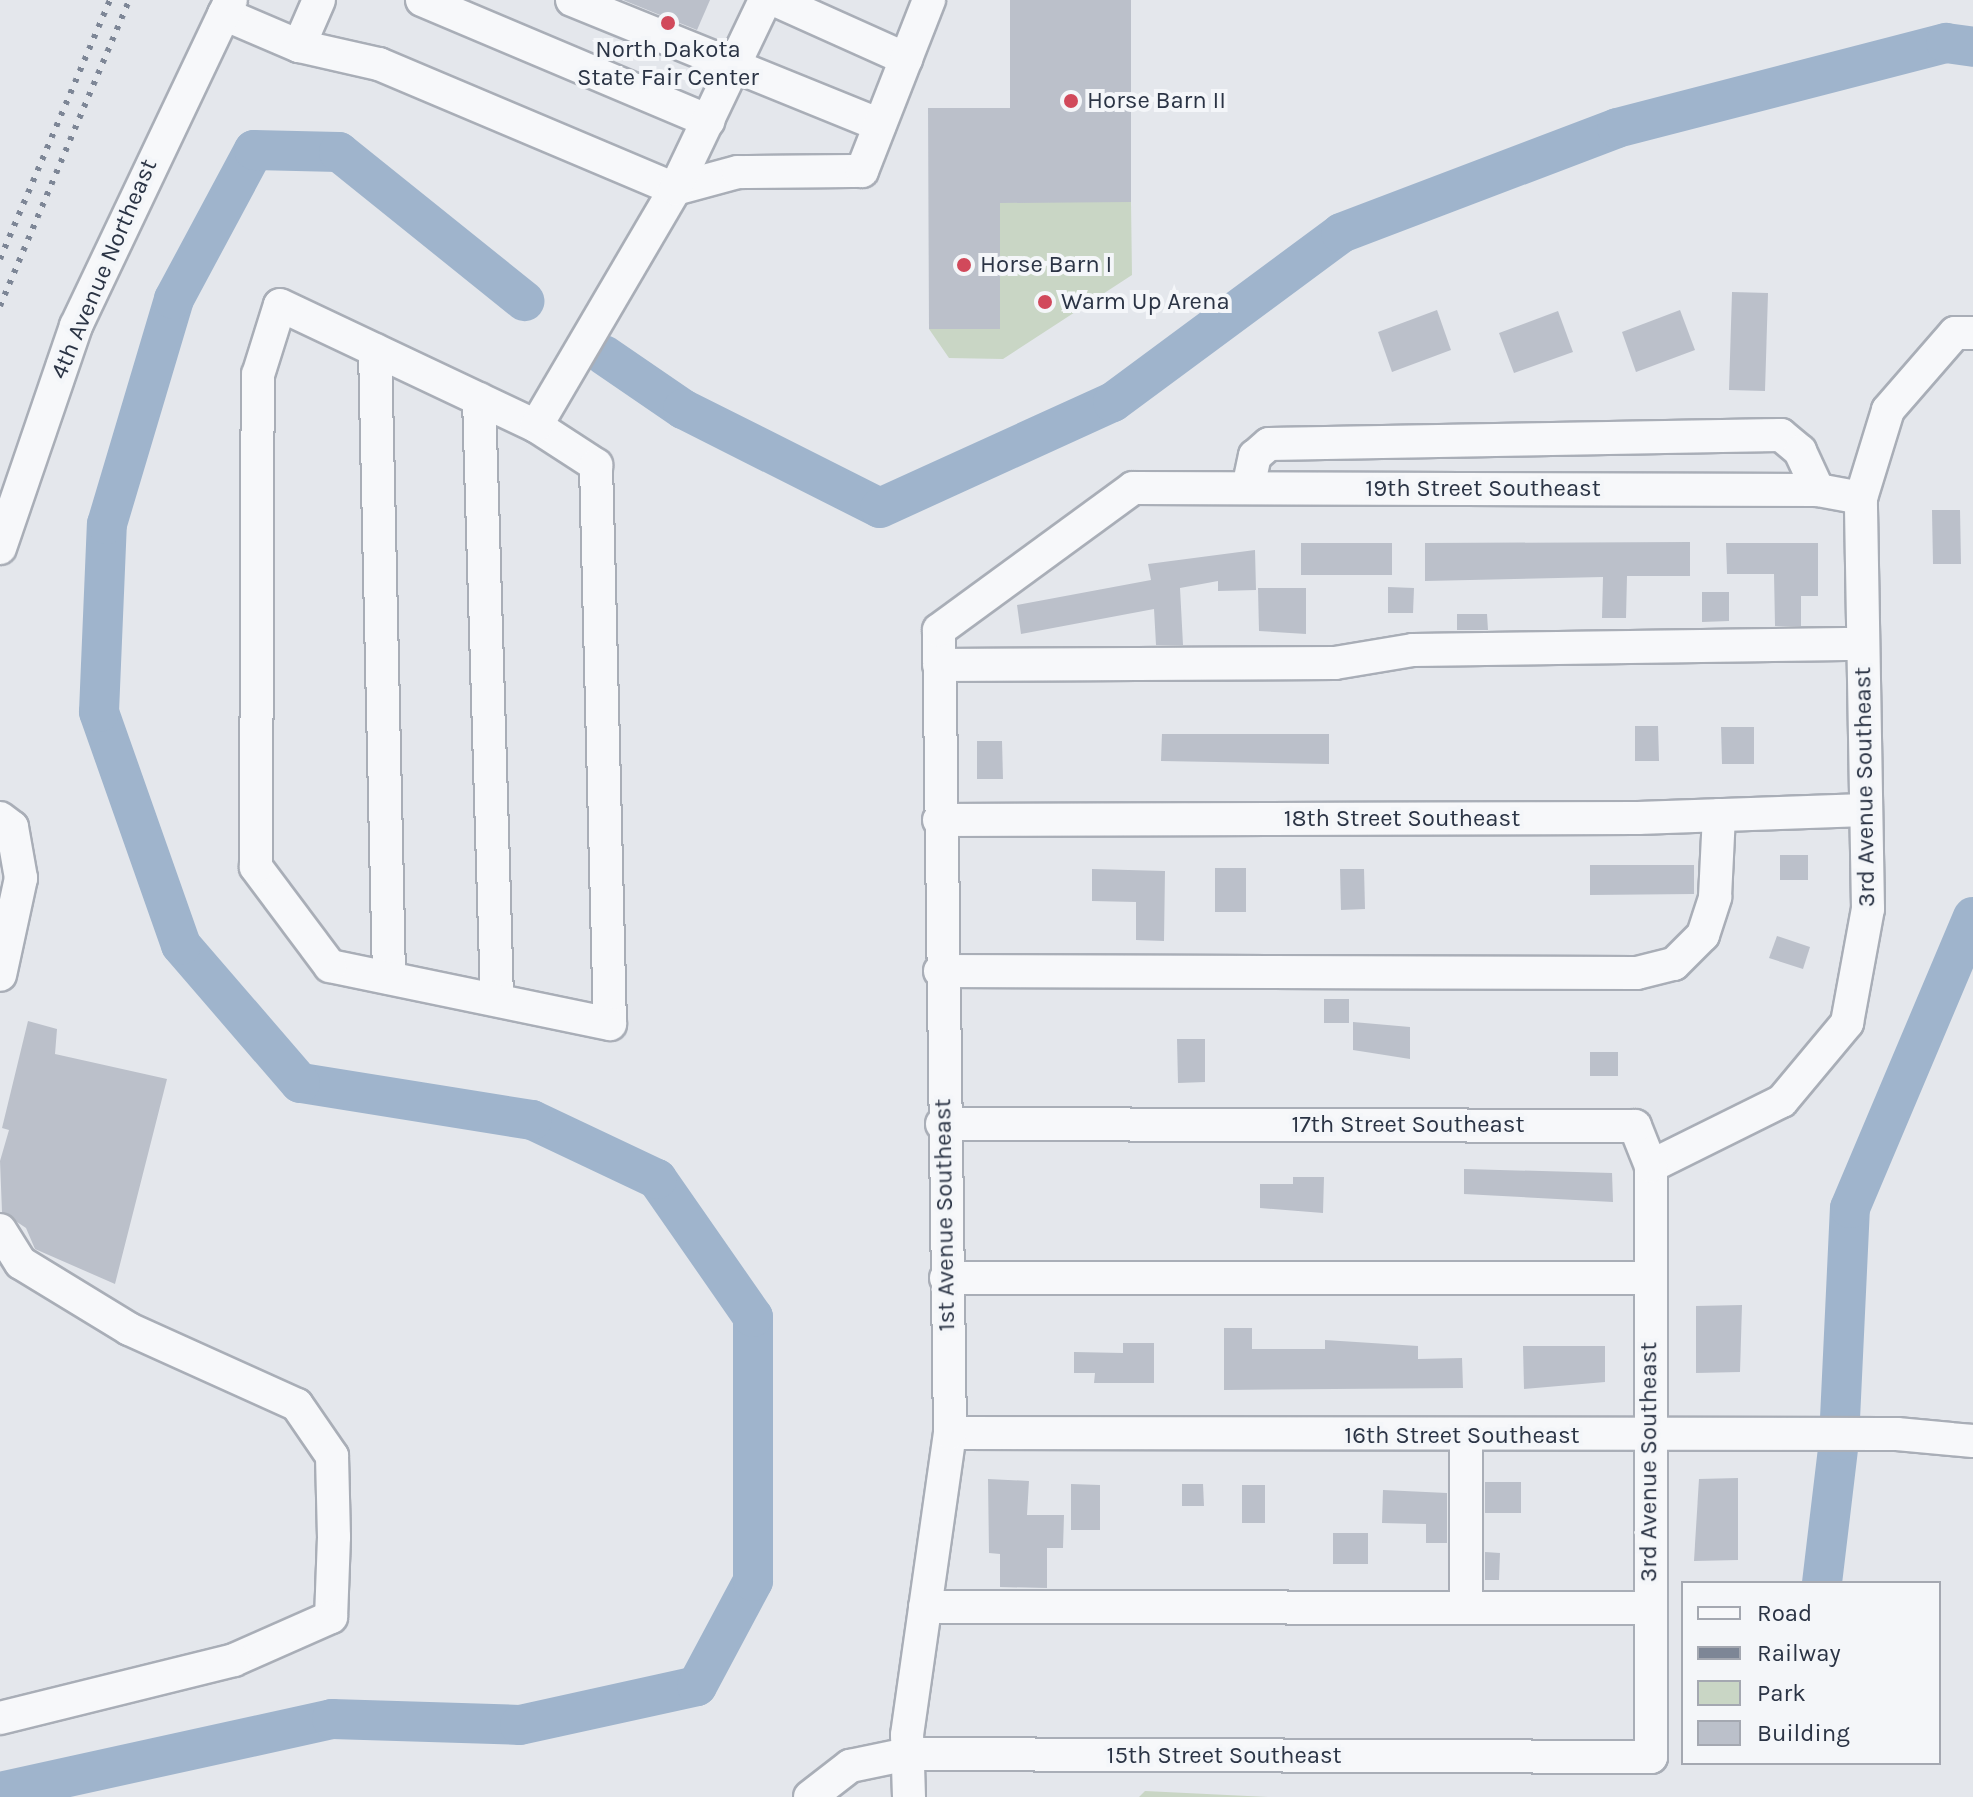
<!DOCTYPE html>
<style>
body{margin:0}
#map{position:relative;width:1973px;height:1797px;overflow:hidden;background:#e4e7ec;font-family:Karla,sans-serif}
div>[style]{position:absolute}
.green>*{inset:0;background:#c9d6c5}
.river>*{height:40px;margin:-20px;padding:0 20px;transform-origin:20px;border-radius:20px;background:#9fb4cc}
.building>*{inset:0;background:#bbc0ca}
.roads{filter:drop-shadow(2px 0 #a9aeb7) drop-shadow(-2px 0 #a9aeb7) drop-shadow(0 2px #a9aeb7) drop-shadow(0 -2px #a9aeb7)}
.minor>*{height:32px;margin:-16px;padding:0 16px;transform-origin:16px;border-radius:16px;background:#f7f8fa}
.rail>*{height:6px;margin-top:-3px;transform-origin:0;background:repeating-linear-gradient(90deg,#7d8696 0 4px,transparent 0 12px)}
.dots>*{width:22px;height:22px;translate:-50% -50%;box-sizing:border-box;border:4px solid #f4f6f9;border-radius:50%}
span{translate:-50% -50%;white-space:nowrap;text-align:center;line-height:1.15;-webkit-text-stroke:8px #f4f6f9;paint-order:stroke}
.poi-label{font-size:24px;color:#2b3445}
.left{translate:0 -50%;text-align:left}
.street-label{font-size:24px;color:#2b3445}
.legend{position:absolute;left:1681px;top:1581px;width:260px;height:184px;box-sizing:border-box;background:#f4f6f9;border:2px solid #a4a8b1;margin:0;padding:10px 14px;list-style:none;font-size:24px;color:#2b3445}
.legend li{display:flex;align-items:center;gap:16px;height:40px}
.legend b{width:40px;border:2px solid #a4a8b1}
</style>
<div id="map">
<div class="green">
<div style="clip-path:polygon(1000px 202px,1131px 202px,1132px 275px,1003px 359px,949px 358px,929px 329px,1000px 329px)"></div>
<div style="clip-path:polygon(1145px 1791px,1268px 1797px,1139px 1797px)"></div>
</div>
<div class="river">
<div style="left:604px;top:355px;width:96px;rotate:34.4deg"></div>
<div style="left:683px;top:409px;width:220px;rotate:26.7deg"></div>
<div style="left:880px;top:508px;width:256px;rotate:-24.5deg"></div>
<div style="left:1113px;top:402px;width:284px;rotate:-36.5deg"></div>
<div style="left:1341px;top:233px;width:295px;rotate:-20.8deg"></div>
<div style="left:1617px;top:128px;width:340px;rotate:-14.5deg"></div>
<div style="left:1946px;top:43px;width:27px;rotate:8deg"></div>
<div style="left:1822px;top:1583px;width:144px;rotate:-83.2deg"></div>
<div style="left:1839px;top:1440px;width:232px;rotate:-87.3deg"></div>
<div style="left:1850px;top:1208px;width:316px;rotate:-67.1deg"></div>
<div style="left:0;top:1792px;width:340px;rotate:-12.4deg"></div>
<div style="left:332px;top:1719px;width:188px;rotate:1.8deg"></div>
<div style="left:520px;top:1725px;width:181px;rotate:-12.4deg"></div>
<div style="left:697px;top:1686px;width:119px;rotate:-61.9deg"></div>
<div style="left:753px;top:1581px;width:264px;rotate:-90deg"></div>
<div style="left:753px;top:1317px;width:168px;rotate:-124.8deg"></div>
<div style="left:657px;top:1179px;width:138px;rotate:-154.7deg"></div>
<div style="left:532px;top:1120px;width:235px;rotate:-170.9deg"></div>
<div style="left:300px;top:1083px;width:182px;rotate:-130.8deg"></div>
<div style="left:181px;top:945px;width:247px;rotate:-109.4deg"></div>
<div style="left:99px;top:712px;width:188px;rotate:-87.6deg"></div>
<div style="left:107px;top:524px;width:235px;rotate:-73.4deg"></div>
<div style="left:174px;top:299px;width:169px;rotate:-61.8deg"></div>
<div style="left:254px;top:150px;width:85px;rotate:1.3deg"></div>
<div style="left:339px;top:152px;width:238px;rotate:38.8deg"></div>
</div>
<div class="building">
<div style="clip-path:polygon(623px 0,710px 0,697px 30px)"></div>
<div style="clip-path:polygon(1010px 0,1131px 0,1131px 202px,1000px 203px,1000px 329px,929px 329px,928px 108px,1010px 108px)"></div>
<div style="clip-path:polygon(1732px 292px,1768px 293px,1765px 391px,1729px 390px)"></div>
<div style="clip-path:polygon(1437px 310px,1451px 350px,1392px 372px,1378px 332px)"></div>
<div style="clip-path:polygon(1680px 310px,1695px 350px,1636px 372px,1622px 332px)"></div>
<div style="clip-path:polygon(1558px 311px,1573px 352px,1514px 373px,1499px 333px)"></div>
<div style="clip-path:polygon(1932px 510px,1960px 510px,1961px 564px,1933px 564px)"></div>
<div style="clip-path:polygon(1690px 542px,1690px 576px,1627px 576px,1626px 618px,1602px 618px,1603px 577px,1425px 581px,1425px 543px)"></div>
<div style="clip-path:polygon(1301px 543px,1392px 543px,1392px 575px,1301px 575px)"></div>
<div style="clip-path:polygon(1726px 543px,1818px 543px,1818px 596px,1801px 596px,1801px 626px,1775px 626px,1774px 574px,1727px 574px)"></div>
<div style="clip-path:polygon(1255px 550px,1256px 590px,1218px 591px,1218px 581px,1180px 588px,1183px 645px,1156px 645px,1154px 609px,1021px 634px,1017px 605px,1151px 580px,1148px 564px)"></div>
<div style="clip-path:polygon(1388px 587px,1414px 588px,1413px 613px,1388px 613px)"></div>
<div style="clip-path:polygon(1258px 588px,1306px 588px,1306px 634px,1259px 631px)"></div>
<div style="clip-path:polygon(1702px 592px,1729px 592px,1729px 621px,1702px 622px)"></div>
<div style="clip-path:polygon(1457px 614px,1487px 614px,1488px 630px,1457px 630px)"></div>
<div style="clip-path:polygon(1635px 726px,1658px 726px,1659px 761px,1635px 761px)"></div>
<div style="clip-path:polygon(1721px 727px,1754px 727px,1754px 764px,1722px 764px)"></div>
<div style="clip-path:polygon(1162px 734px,1329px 734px,1329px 764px,1161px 761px)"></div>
<div style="clip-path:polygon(977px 741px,1002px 741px,1003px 779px,977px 779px)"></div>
<div style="clip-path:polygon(1780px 855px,1808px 855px,1808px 880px,1780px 880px)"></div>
<div style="clip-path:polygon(1590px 865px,1694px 865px,1694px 894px,1590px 895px)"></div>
<div style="clip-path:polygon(1215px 868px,1246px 868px,1246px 912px,1215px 912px)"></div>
<div style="clip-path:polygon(1092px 869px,1165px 871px,1164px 941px,1136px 940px,1136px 902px,1092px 901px)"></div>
<div style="clip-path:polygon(1340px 869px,1364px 869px,1365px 909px,1341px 910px)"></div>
<div style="clip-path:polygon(1777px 936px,1810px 947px,1803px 969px,1769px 958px)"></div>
<div style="clip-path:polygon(1324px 999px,1349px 999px,1349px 1023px,1324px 1023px)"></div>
<div style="clip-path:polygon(28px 1021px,57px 1029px,55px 1054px,167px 1079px,115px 1284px,35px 1249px,26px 1228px,2px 1212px,0 1161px,9px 1130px,2px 1128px)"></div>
<div style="clip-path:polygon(1353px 1022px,1410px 1027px,1410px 1059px,1353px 1050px)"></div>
<div style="clip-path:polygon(1177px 1039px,1205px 1039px,1205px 1082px,1178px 1083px)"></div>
<div style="clip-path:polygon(1590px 1052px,1618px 1052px,1618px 1076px,1590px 1076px)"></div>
<div style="clip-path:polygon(1464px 1169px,1612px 1173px,1613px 1202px,1464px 1194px)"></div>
<div style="clip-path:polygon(1293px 1177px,1324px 1177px,1323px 1213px,1260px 1208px,1260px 1184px,1293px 1184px)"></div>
<div style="clip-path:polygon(1742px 1305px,1740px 1372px,1696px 1373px,1696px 1306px)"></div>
<div style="clip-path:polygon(1224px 1328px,1252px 1328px,1252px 1349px,1325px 1349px,1325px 1340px,1418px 1346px,1418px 1359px,1462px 1358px,1463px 1388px,1224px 1390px)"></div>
<div style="clip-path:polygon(1123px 1343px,1154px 1343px,1154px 1383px,1094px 1383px,1095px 1373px,1074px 1373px,1074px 1352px,1123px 1353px)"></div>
<div style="clip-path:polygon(1523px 1346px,1605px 1346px,1605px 1382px,1524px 1389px)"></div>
<div style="clip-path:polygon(1738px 1478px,1738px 1560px,1694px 1561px,1699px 1479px)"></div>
<div style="clip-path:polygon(988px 1479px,1029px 1481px,1027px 1515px,1064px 1515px,1063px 1548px,1047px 1548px,1047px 1588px,1000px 1587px,1000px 1554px,989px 1553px)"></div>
<div style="clip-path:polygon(1485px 1482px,1521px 1482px,1521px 1513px,1485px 1513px)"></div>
<div style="clip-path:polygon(1071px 1484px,1100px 1485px,1100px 1530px,1071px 1530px)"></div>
<div style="clip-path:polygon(1182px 1484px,1203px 1484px,1204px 1506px,1182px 1506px)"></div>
<div style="clip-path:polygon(1242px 1485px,1265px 1485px,1265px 1523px,1242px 1523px)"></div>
<div style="clip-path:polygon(1383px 1490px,1447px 1493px,1447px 1543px,1426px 1543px,1426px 1524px,1382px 1523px)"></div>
<div style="clip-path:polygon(1333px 1533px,1368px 1533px,1368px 1564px,1333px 1564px)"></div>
<div style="clip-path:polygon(1485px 1552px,1500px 1553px,1499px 1580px,1485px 1580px)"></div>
</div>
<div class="roads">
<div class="minor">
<div style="left:422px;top:0;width:311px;rotate:22.9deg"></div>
<div style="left:572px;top:0;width:332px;rotate:22.1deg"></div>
<div style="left:775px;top:0;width:144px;rotate:24.2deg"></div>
<div style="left:224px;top:14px;width:82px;rotate:23.1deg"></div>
<div style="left:299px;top:46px;width:82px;rotate:12.7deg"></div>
<div style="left:379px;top:64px;width:321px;rotate:22.9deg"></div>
<div style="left:675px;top:189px;width:65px;rotate:-15.1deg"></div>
<div style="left:738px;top:172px;width:124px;rotate:-0.5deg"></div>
<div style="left:862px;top:171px;width:184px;rotate:-68.6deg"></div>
<div style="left:299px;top:46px;width:50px;rotate:-66.5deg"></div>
<div style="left:375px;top:350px;width:628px;rotate:88.72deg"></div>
<div style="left:479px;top:399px;width:601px;rotate:88.28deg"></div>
<div style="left:536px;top:426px;width:72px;rotate:33deg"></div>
<div style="left:596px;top:465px;width:559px;rotate:88.57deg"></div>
<div style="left:610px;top:1024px;width:286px;rotate:-168.3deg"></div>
<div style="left:330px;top:966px;width:124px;rotate:-126.8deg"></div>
<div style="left:256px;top:867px;width:492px;rotate:-89.8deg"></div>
<div style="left:258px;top:375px;width:73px;rotate:-72.6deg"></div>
<div style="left:280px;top:305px;width:283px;rotate:25.3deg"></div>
<div style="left:536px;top:426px;width:275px;rotate:-59.6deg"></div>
<div style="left:675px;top:189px;width:209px;rotate:-64.5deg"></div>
<div style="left:1248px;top:488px;width:33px;rotate:-78deg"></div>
<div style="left:1255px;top:456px;width:18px;rotate:-41deg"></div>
<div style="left:1269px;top:444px;width:512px;rotate:-1.01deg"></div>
<div style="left:1781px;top:435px;width:25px;rotate:40deg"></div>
<div style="left:1800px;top:451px;width:43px;rotate:65.2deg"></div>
<div style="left:0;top:548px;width:235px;rotate:-71.1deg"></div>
<div style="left:76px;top:326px;width:361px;rotate:-64.6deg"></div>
<div style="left:939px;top:665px;width:396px;rotate:-0.3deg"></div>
<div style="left:1335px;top:663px;width:79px;rotate:-9.5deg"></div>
<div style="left:1413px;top:650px;width:450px;rotate:-0.8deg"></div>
<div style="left:0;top:818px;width:15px;rotate:37deg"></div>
<div style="left:12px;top:827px;width:52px;rotate:80deg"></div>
<div style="left:21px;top:878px;width:99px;rotate:102.2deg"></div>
<div style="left:939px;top:820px;width:699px;rotate:-0.16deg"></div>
<div style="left:1638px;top:818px;width:227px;rotate:-2deg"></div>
<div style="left:940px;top:971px;width:697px;rotate:0.16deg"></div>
<div style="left:1637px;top:973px;width:38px;rotate:-14deg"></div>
<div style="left:1674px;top:964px;width:41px;rotate:-45deg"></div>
<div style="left:1703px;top:935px;width:40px;rotate:-72deg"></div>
<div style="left:1715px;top:897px;width:82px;rotate:-87.2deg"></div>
<div style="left:1651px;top:1166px;width:146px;rotate:-26.4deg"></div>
<div style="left:1782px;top:1101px;width:102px;rotate:-50.2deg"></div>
<div style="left:1847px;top:1023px;width:116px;rotate:-79.6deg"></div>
<div style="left:1868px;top:909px;width:411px;rotate:-91deg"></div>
<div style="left:1861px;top:498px;width:92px;rotate:-72.9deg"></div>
<div style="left:1888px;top:410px;width:102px;rotate:-49deg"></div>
<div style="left:1955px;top:333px;width:18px"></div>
<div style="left:0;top:1230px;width:39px;rotate:58deg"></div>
<div style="left:21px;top:1263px;width:127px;rotate:31.4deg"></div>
<div style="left:129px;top:1329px;width:184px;rotate:24.3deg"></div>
<div style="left:297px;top:1405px;width:62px;rotate:55.5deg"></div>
<div style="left:332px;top:1456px;width:81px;rotate:88.6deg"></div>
<div style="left:334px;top:1537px;width:80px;rotate:92.1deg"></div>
<div style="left:331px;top:1617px;width:106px;rotate:156.1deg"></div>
<div style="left:234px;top:1660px;width:241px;rotate:166.1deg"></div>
<div style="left:946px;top:1278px;width:703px"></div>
<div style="left:950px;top:1433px;width:947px;rotate:0.06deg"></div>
<div style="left:1897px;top:1434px;width:76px;rotate:5.3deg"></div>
<div style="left:925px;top:1607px;width:725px;rotate:0.08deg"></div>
<div style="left:1466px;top:1608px;width:172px;rotate:-90deg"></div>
<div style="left:810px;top:1797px;width:51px;rotate:-37.8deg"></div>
<div style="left:850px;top:1766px;width:59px;rotate:-11.7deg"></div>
<div style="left:908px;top:1754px;width:743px;rotate:0.23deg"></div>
<div style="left:1651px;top:1757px;width:591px;rotate:-90deg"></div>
<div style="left:1651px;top:1166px;width:43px;rotate:-111.8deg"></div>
<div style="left:1635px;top:1126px;width:693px;rotate:-179.83deg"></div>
<div style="left:909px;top:1797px;width:62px;rotate:-91.8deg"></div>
<div style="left:907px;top:1735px;width:305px;rotate:-81.9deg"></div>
<div style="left:950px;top:1433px;width:803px;rotate:-90.78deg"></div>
<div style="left:939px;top:630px;width:240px;rotate:-36.2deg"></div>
<div style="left:1133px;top:488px;width:685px;rotate:0.17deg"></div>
<div style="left:1818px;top:490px;width:44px;rotate:10.5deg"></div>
</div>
</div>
<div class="rail">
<div style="left:0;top:259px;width:281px;rotate:-67deg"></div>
<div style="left:0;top:306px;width:332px;rotate:-67.1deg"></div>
</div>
<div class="dots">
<div style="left:668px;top:23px;background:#d1495b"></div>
<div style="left:1071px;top:101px;background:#d1495b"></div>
<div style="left:964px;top:265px;background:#d1495b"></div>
<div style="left:1045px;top:302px;background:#d1495b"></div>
</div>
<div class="poi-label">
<span style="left:668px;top:64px">North Dakota<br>State Fair Center</span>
<span class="left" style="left:1087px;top:101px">Horse Barn II</span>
<span class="left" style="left:980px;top:265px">Horse Barn I</span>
<span class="left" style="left:1061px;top:302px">Warm Up Arena</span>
</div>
<div class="street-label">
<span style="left:104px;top:269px;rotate:-67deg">4th Avenue Northeast</span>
<span style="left:1483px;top:489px">19th Street Southeast</span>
<span style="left:1865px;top:787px;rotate:-91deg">3rd Avenue Southeast</span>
<span style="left:1402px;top:819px">18th Street Southeast</span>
<span style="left:1408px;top:1125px">17th Street Southeast</span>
<span style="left:945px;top:1215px;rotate:-91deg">1st Avenue Southeast</span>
<span style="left:1462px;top:1436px">16th Street Southeast</span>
<span style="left:1649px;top:1462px;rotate:-90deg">3rd Avenue Southeast</span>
<span style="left:1224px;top:1756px">15th Street Southeast</span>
</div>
<ul class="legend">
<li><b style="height:10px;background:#f7f8fa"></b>Road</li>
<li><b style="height:10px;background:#7d8696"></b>Railway</li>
<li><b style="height:22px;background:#c9d6c5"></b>Park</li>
<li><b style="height:22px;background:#bbc0ca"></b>Building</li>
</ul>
</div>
